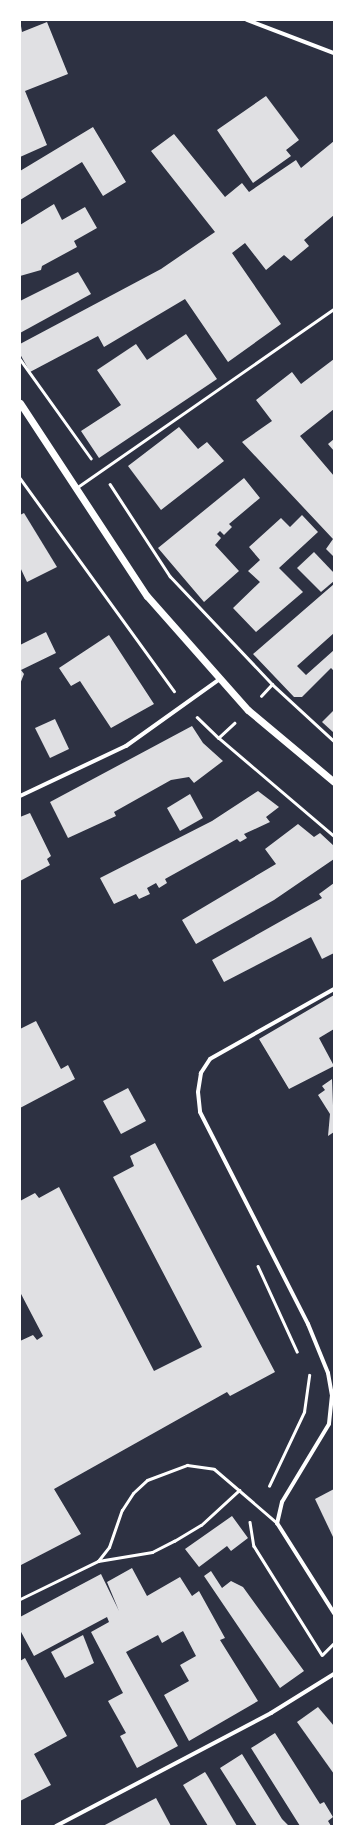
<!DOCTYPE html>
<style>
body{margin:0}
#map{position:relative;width:354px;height:1846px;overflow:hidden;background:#2d3142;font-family:Barlow,sans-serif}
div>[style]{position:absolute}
.building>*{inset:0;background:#e0e0e3}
.path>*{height:2.5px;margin:-1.25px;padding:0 1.25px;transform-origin:1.25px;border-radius:1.25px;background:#fff}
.service>*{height:3px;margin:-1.5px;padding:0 1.5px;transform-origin:1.5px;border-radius:1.5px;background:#fff}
.minor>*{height:4px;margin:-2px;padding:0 2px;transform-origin:2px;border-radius:2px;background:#fff}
.tertiary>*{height:7px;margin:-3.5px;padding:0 3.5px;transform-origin:3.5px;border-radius:3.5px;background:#fff}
span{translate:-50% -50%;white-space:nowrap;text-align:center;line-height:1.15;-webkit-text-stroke:4px #fff;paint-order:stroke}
.frame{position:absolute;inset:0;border:21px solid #fff;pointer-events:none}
</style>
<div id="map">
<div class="building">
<div style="clip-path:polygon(20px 20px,22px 32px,47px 22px,68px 74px,25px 91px,47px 145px,20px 157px)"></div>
<div style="clip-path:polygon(266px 96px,299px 140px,286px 150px,291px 156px,253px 183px,217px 130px)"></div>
<div style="clip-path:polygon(93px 127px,126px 182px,103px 196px,82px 162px,20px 200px,20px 171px)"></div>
<div style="clip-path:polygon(174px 134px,225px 197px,242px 183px,249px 192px,296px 160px,301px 168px,334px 141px,334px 215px,304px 240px,309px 246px,291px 261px,284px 255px,266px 270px,245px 243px,232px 253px,281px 324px,228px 362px,185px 299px,104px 347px,98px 336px,30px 372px,20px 354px,20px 344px,161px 269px,215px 232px,151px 151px)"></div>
<div style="clip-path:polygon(54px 204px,62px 220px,85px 207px,97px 228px,74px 241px,77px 247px,42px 266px,41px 270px,20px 276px,20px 225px)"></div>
<div style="clip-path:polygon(78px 272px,91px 294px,20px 333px,20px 301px)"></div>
<div style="clip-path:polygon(186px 334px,217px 379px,99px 458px,81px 431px,121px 405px,97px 370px,136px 344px,147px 360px)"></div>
<div style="clip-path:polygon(334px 359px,334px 409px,300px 436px,334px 476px,334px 557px,326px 549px,333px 539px,242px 442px,272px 421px,256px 400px,292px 372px,301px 384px)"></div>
<div style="clip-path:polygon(179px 427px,198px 449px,207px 442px,224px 461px,161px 510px,128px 466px)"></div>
<div style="clip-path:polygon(334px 439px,334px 451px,328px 444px)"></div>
<div style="clip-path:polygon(244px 478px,260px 498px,229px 524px,232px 527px,224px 535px,220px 531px,217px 534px,221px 538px,215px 545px,239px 571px,204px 602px,158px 548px)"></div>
<div style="clip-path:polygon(24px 513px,57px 567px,27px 582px,20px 567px,20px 515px)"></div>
<div style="clip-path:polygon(302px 515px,318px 532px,279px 568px,303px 592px,256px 632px,233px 608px,260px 582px,248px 571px,260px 560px,249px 547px,281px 518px,290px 527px)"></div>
<div style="clip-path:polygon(314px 552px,334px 573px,334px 581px,321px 592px,297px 568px)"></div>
<div style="clip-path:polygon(334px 584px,334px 633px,297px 666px,306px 675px,334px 650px,334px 671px,331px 668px,302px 697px,294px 697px,253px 654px)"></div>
<div style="clip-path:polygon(46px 632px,56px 653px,21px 670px,24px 674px,20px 684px,20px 645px)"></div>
<div style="clip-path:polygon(109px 635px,154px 704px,111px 728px,80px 681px,71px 686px,59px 668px)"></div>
<div style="clip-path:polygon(334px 710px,334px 733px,322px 722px)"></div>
<div style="clip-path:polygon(55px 719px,69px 749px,50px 758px,35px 728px)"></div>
<div style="clip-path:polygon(192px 726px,203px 743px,223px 761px,194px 783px,189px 777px,171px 780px,114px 812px,116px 816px,68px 838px,50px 802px)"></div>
<div style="clip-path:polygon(258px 791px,279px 807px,266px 817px,270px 822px,244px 834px,247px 838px,240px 842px,237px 839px,165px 879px,167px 883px,159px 888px,156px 883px,147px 888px,150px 894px,139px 899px,136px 894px,114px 904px,100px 878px,212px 821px)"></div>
<div style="clip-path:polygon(190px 794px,203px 818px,180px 831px,167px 808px)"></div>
<div style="clip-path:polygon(30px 813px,51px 856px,47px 859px,50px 865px,20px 881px,20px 817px)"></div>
<div style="clip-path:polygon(298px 824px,314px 837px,320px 833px,334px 846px,334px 859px,274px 900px,196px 944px,182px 920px,276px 864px,265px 849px)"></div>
<div style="clip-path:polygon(334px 883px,334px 953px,322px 959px,311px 937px,224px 982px,212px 960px,322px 898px,319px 894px)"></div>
<div style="clip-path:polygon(334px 995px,334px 1029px,319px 1038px,334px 1066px,289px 1089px,259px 1039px)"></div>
<div style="clip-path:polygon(36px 1021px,61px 1069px,68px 1065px,75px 1079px,20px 1108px,20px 1029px)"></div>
<div style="clip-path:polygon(332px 1079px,334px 1132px,328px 1136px,330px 1114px,318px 1095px,325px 1090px,322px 1086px)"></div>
<div style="clip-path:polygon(128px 1088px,146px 1121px,121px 1134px,103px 1101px)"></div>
<div style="clip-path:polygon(155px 1143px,275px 1372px,230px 1396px,227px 1392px,54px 1489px,81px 1534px,21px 1565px,20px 1341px,33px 1335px,37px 1340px,43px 1336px,20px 1292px,20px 1201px,35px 1193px,39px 1198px,59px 1187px,154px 1371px,202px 1347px,113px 1177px,134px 1166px,130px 1156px)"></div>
<div style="clip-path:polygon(334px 1489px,334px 1539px,315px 1499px)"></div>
<div style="clip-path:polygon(232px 1516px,248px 1538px,231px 1551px,227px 1546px,199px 1567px,185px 1549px)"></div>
<div style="clip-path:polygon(132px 1568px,147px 1596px,180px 1577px,192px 1596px,199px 1591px,225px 1638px,220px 1640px,258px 1701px,189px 1741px,164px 1695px,189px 1681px,180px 1665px,196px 1656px,183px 1631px,162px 1643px,158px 1635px,126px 1652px,178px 1746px,137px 1768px,120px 1736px,126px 1733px,108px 1701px,123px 1693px,91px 1632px,109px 1622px,107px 1617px,34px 1656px,20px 1630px,20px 1617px,101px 1574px,119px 1611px,107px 1582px)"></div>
<div style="clip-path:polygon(211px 1571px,222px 1588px,231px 1581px,243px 1587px,304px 1671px,280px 1688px,204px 1576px)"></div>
<div style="clip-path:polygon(83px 1635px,94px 1663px,65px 1678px,51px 1652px)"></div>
<div style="clip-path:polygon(25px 1658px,67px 1736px,34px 1754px,51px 1785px,20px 1801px,20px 1661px)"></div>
<div style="clip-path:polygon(318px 1707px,334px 1726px,334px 1774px,297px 1722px)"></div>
<div style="clip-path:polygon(275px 1733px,320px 1804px,324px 1802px,333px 1817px,328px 1821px,331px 1826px,300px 1826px,251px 1748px)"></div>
<div style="clip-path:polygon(242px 1754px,282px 1819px,289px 1826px,257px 1826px,220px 1768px)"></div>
<div style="clip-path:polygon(205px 1772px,207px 1775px,237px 1826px,208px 1826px,183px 1785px)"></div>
<div style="clip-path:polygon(156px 1798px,171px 1826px,103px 1826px,137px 1808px)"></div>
</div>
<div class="path">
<div style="left:20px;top:359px;width:122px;rotate:54.4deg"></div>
<div style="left:20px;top:478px;width:263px;rotate:54.1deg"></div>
<div style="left:110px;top:484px;width:110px;rotate:56.9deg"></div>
<div style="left:170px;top:576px;width:149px;rotate:46.6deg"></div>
<div style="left:261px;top:696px;width:16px;rotate:-47deg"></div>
<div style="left:272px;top:684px;width:84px;rotate:42.6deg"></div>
<div style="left:197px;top:717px;width:30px;rotate:44deg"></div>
<div style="left:235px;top:723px;width:22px;rotate:137deg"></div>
<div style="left:219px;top:738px;width:151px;rotate:40.4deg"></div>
<div style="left:258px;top:1266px;width:94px;rotate:65.4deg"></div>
<div style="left:269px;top:1486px;width:82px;rotate:-64.7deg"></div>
<div style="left:304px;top:1412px;width:37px;rotate:-82deg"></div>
<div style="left:250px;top:1522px;width:24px;rotate:81deg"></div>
<div style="left:254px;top:1546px;width:128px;rotate:58deg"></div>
<div style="left:322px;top:1655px;width:17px;rotate:-45deg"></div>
</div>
<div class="service">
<div style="left:76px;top:488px;width:314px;rotate:-34.8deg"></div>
<div style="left:98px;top:1561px;width:18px;rotate:-52deg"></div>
<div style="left:109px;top:1547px;width:39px;rotate:-71deg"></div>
<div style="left:122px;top:1510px;width:20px;rotate:-57deg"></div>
<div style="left:133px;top:1493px;width:19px;rotate:-43deg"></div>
<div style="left:147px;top:1480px;width:43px;rotate:-20.6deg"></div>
<div style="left:187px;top:1465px;width:27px;rotate:8deg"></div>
<div style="left:214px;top:1469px;width:83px;rotate:40.6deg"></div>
<div style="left:20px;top:1599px;width:87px;rotate:-26deg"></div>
<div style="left:98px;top:1561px;width:55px;rotate:-9.5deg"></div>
<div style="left:152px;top:1552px;width:25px;rotate:-27deg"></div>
<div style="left:174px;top:1541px;width:31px;rotate:-31deg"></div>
<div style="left:201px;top:1525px;width:52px;rotate:-42.6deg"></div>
</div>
<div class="minor">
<div style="left:247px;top:20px;width:93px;rotate:20.8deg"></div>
<div style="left:20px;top:796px;width:117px;rotate:-25.3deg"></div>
<div style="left:126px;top:746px;width:115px;rotate:-35.5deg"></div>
<div style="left:334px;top:989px;width:142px;rotate:150.6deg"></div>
<div style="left:210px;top:1059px;width:17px;rotate:123deg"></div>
<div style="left:201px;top:1073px;width:19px;rotate:99deg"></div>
<div style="left:198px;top:1092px;width:20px;rotate:84deg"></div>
<div style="left:200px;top:1112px;width:238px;rotate:63deg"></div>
<div style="left:308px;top:1324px;width:53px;rotate:67.8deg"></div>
<div style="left:328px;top:1373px;width:22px;rotate:80deg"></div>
<div style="left:332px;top:1395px;width:29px;rotate:96deg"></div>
<div style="left:329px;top:1424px;width:91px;rotate:121.1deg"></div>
<div style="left:282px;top:1502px;width:22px;rotate:103deg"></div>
<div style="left:277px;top:1523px;width:107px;rotate:57.7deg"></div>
<div style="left:56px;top:1826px;width:243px;rotate:-27.7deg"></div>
<div style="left:271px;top:1713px;width:74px;rotate:-31.8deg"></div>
</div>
<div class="tertiary">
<div style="left:20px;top:403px;width:231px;rotate:56.7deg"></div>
<div style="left:147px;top:596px;width:152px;rotate:48.5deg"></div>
<div style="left:248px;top:710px;width:112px;rotate:39.9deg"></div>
</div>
<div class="frame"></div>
</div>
